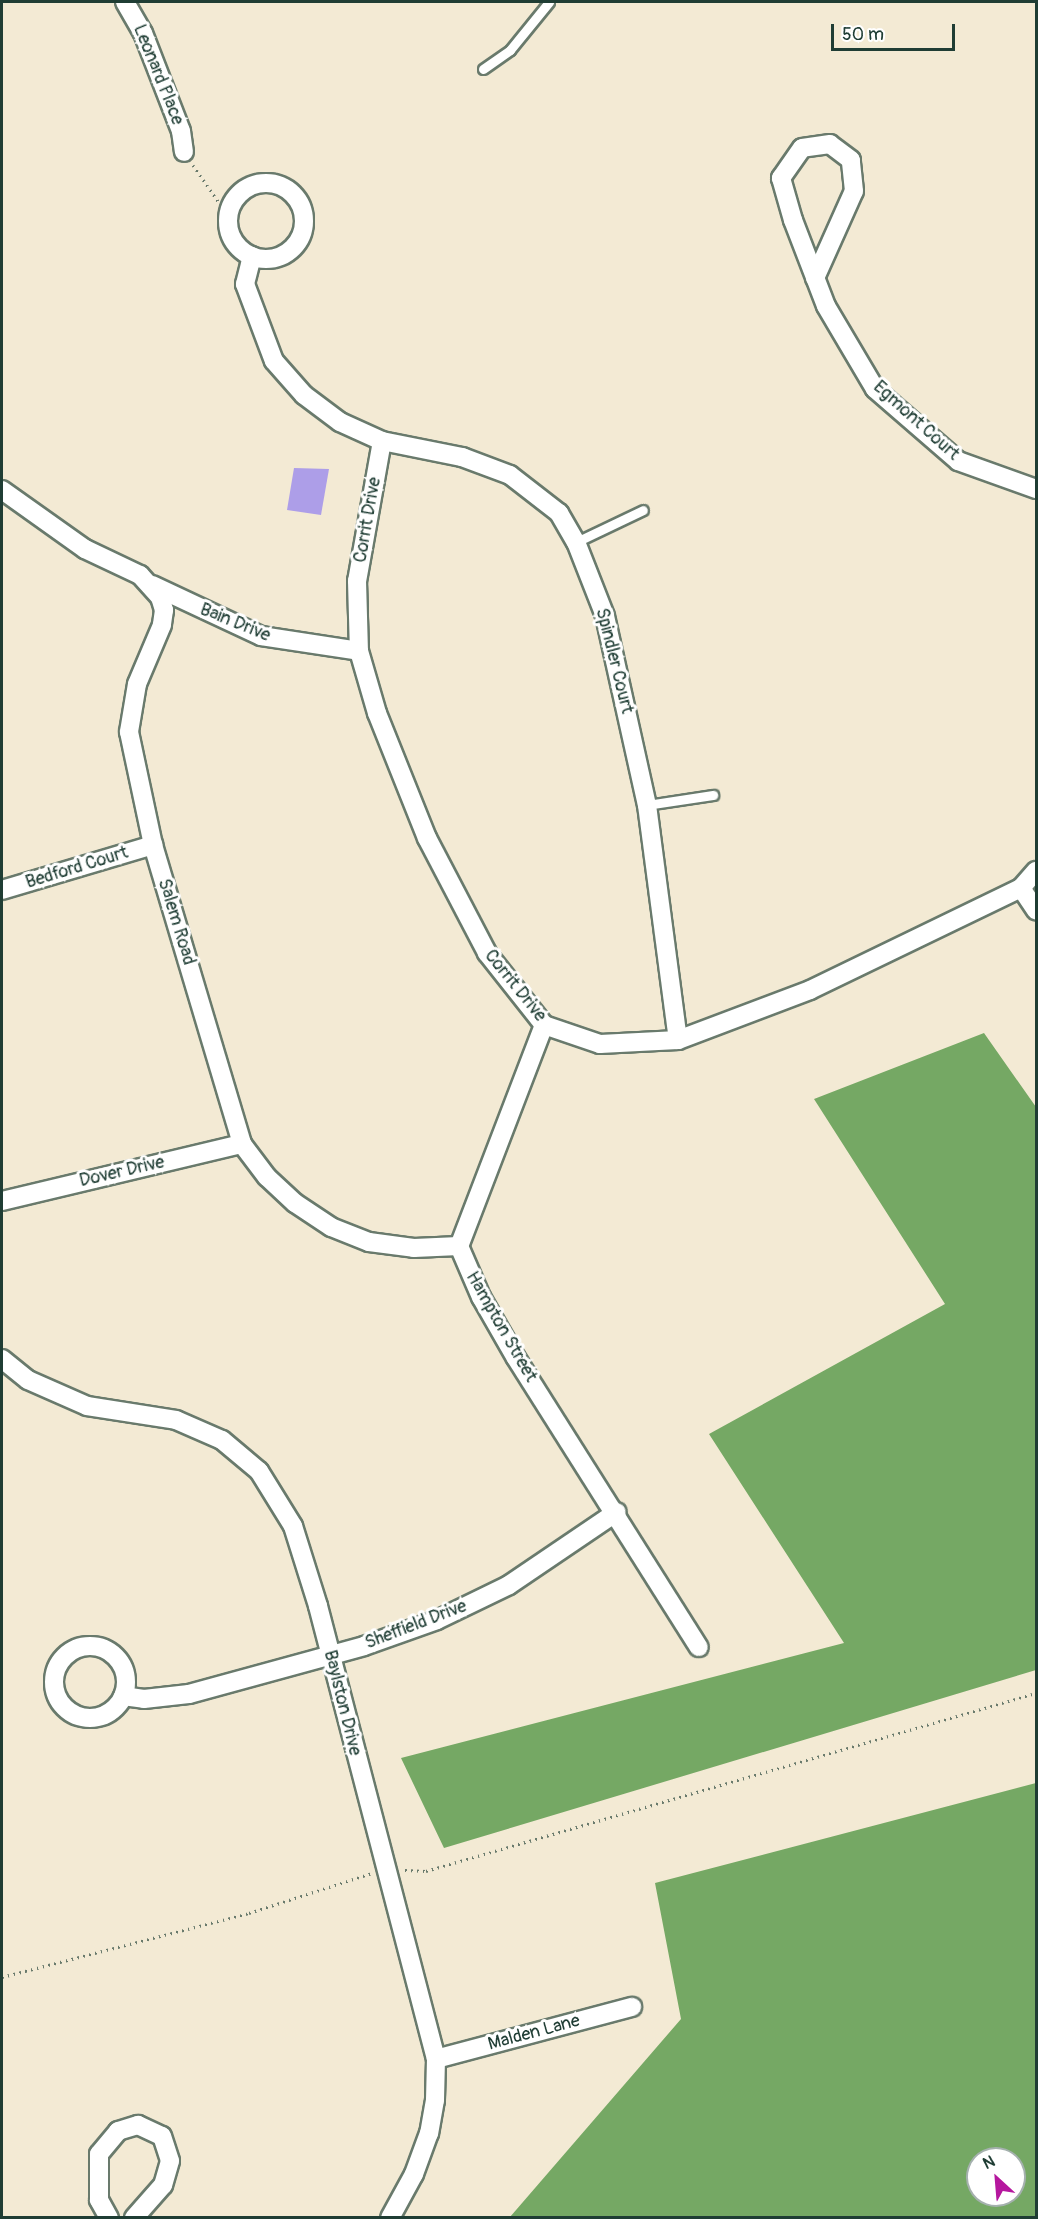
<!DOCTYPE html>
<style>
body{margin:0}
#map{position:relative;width:1038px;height:2219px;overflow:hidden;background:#f3ead4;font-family:Pangolin,sans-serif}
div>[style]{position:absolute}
.forest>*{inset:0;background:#75a864}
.building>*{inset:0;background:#ad9ee8}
.path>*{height:3px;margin-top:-1.5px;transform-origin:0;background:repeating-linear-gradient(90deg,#697a6c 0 1.5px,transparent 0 6px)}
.roads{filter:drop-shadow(2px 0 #697a6c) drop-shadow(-2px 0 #697a6c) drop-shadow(0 2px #697a6c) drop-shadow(0 -2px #697a6c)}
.service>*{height:9px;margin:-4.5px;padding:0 4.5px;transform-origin:4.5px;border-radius:4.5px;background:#fff}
.minor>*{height:18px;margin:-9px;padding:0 9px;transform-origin:9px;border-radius:9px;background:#fff}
.minor>.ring{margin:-9px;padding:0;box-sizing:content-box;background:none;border:18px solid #fff;border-radius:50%}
span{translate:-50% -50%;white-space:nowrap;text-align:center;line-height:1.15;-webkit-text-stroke:6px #fff;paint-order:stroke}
.street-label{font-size:18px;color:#1f3d34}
.frame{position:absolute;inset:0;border:3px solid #1f3d34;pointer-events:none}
.north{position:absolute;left:966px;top:2147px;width:60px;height:60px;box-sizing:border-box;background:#fff;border:2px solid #a5b1ae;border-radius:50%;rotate:334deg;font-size:16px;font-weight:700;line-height:24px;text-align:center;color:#1f3d34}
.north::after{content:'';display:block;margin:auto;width:21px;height:27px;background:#b5179e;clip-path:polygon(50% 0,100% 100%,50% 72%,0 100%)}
.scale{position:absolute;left:831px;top:24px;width:124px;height:27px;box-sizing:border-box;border:3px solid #1f3d34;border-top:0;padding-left:8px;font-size:18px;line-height:21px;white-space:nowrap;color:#1f3d34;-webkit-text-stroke:4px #fff;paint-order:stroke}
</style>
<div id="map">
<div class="forest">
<div style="clip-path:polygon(984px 1033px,1036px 1107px,1036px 1670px,444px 1848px,401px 1758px,844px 1643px,709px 1434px,945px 1304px,814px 1099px)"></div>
<div style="clip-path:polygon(evenodd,1036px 1783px,1036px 2217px,510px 2217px,681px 2019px,655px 1883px,1036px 1783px,978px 2159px,1014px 2159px,1014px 2195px,978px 2195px,978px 2159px)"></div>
</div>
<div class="building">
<div style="clip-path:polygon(294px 468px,329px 469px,321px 515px,287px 510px)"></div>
</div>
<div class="path">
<div style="left:193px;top:165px;width:63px;rotate:55.3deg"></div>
<div style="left:405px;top:1870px;width:21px;rotate:3deg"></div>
<div style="left:426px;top:1871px;width:635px;rotate:-16.27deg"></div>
<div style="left:2px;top:1977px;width:255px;rotate:-14.5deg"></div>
<div style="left:249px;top:1913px;width:129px;rotate:-18deg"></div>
</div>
<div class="roads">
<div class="service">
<div style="left:483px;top:69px;width:33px;rotate:-35deg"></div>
<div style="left:510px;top:50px;width:62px;rotate:-50.9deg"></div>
<div style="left:576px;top:542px;width:74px;rotate:-25.5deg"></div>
<div style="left:647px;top:805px;width:67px;rotate:-8.6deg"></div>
</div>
<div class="minor">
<div style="left:125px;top:2px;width:36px;rotate:60deg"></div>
<div style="left:143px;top:33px;width:105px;rotate:68.8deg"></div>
<div style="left:181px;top:131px;width:21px;rotate:82deg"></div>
<div class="ring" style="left:228px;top:183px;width:58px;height:58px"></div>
<div style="left:252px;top:256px;width:29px;rotate:104deg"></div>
<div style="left:245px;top:284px;width:82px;rotate:69.4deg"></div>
<div style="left:274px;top:361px;width:45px;rotate:48.6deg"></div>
<div style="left:304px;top:395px;width:45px;rotate:36.9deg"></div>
<div style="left:340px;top:422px;width:46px;rotate:24.3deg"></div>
<div style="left:382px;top:441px;width:82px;rotate:11.3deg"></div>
<div style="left:462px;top:457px;width:51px;rotate:20.6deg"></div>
<div style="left:510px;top:475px;width:62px;rotate:37.8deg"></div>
<div style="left:559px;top:513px;width:34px;rotate:60deg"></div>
<div style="left:576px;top:542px;width:79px;rotate:68.6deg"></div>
<div style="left:605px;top:616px;width:194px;rotate:77.5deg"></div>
<div style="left:647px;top:805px;width:237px;rotate:82.5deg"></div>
<div style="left:815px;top:278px;width:95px;rotate:-65.9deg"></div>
<div style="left:854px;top:191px;width:31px;rotate:-96deg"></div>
<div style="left:851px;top:160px;width:26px;rotate:-143deg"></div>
<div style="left:830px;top:144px;width:28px;rotate:172deg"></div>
<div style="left:802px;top:148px;width:37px;rotate:125deg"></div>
<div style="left:781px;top:178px;width:44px;rotate:74.1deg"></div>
<div style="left:793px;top:220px;width:92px;rotate:69deg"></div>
<div style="left:826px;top:306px;width:96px;rotate:59.4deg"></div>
<div style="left:875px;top:389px;width:110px;rotate:40.9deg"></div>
<div style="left:958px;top:461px;width:83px;rotate:19.7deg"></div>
<div style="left:382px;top:441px;width:142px;rotate:100.1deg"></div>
<div style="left:357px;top:581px;width:70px;rotate:88.4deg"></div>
<div style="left:359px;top:651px;width:65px;rotate:73.8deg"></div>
<div style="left:377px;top:713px;width:135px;rotate:68.2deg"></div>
<div style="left:427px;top:838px;width:130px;rotate:62.4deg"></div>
<div style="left:487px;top:953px;width:92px;rotate:51.6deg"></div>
<div style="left:544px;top:1025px;width:59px;rotate:18.7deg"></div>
<div style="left:600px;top:1044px;width:78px;rotate:-2.9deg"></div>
<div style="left:678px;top:1040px;width:141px;rotate:-20.7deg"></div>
<div style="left:810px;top:990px;width:234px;rotate:-25.8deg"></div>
<div style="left:1021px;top:888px;width:23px;rotate:-49deg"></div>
<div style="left:2px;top:490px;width:102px;rotate:35.4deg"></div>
<div style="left:85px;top:549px;width:61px;rotate:25.3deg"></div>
<div style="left:140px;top:575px;width:30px;rotate:48deg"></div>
<div style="left:160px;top:597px;width:14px;rotate:73deg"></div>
<div style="left:164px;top:610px;width:15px;rotate:98deg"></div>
<div style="left:162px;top:625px;width:64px;rotate:113deg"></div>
<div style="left:137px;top:684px;width:49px;rotate:99.5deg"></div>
<div style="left:129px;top:732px;width:116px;rotate:78deg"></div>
<div style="left:153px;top:845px;width:312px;rotate:73.4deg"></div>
<div style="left:242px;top:1144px;width:41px;rotate:52.9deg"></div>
<div style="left:267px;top:1177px;width:38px;rotate:43deg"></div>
<div style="left:295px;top:1203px;width:43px;rotate:33.7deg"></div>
<div style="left:331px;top:1227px;width:41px;rotate:21.5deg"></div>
<div style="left:369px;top:1242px;width:45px;rotate:7.6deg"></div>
<div style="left:414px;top:1248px;width:45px;rotate:-2.5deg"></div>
<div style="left:152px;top:585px;width:120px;rotate:25.1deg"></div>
<div style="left:261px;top:636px;width:99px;rotate:8.7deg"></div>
<div style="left:1021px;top:888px;width:27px;rotate:56deg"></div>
<div style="left:2px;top:890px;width:158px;rotate:-16.6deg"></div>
<div style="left:544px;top:1025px;width:237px;rotate:111deg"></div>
<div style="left:459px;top:1246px;width:56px;rotate:66.7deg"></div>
<div style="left:481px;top:1297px;width:70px;rotate:60.2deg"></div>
<div style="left:516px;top:1358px;width:342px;rotate:57.7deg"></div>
<div style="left:2px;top:1201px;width:247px;rotate:-13.4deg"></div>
<div style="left:2px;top:1359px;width:33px;rotate:39deg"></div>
<div style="left:28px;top:1380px;width:64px;rotate:23.8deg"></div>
<div style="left:87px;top:1406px;width:90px;rotate:8.9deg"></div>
<div style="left:176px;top:1420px;width:50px;rotate:23.5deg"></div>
<div style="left:222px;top:1440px;width:48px;rotate:40deg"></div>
<div style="left:259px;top:1471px;width:65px;rotate:58.3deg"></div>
<div style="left:293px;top:1526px;width:84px;rotate:72.6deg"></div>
<div style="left:318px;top:1606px;width:468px;rotate:75.4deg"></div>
<div style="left:436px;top:2059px;width:41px;rotate:91.4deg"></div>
<div style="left:435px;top:2100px;width:34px;rotate:100deg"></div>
<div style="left:429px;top:2133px;width:44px;rotate:110.1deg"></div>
<div style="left:414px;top:2174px;width:50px;rotate:118.6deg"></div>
<div class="ring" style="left:54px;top:1646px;width:54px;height:54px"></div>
<div style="left:123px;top:1696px;width:21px;rotate:8deg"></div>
<div style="left:144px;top:1699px;width:45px;rotate:-6.3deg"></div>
<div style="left:189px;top:1694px;width:181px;rotate:-15.3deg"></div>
<div style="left:364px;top:1646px;width:77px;rotate:-19.6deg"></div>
<div style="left:437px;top:1620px;width:80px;rotate:-25.9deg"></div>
<div style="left:509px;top:1585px;width:130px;rotate:-34.1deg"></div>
<div style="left:436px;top:2059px;width:203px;rotate:-14.9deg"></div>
<div style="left:109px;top:2218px;width:21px;rotate:-119deg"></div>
<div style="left:99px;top:2200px;width:46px;rotate:-90deg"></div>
<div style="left:99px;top:2154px;width:30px;rotate:-50deg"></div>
<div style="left:118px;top:2131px;width:21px;rotate:-17deg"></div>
<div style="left:138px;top:2125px;width:26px;rotate:25deg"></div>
<div style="left:162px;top:2136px;width:26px;rotate:72deg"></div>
<div style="left:170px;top:2161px;width:25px;rotate:106deg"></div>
<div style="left:163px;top:2185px;width:44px;rotate:131.3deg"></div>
</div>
</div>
<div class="street-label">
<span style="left:158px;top:75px;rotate:68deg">Leonard Place</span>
<span style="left:916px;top:421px;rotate:42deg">Egmont Court</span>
<span style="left:368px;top:520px;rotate:-80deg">Corrit Drive</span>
<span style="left:235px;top:623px;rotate:22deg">Bain Drive</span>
<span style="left:614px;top:661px;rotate:76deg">Spindler Court</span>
<span style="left:77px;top:868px;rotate:-17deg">Bedford Court</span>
<span style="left:176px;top:922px;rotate:73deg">Salem Road</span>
<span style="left:515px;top:986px;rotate:51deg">Corrit Drive</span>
<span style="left:122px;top:1172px;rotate:-13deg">Dover Drive</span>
<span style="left:501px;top:1327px;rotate:60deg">Hampton Street</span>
<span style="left:416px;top:1625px;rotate:-21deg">Sheffield Drive</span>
<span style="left:342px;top:1703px;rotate:76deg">Baylston Drive</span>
<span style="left:534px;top:2033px;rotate:-15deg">Malden Lane</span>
</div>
<div class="frame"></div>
<div class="north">N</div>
<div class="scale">50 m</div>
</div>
